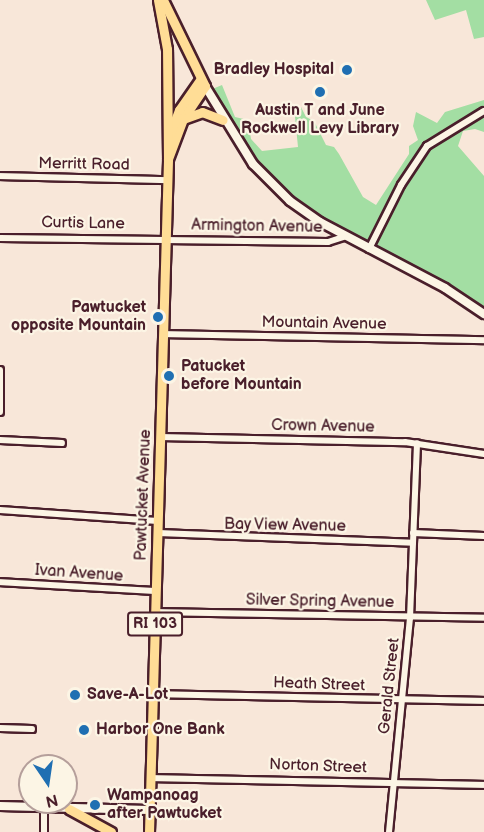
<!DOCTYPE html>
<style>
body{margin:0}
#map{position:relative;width:484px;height:832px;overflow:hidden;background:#f8e7d9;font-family:"Balsamiq Sans",sans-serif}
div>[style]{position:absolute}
.green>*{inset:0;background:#a3dea3}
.roads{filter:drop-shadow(2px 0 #4a1f2b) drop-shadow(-2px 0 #4a1f2b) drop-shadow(0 2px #4a1f2b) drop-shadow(0 -2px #4a1f2b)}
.street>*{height:6px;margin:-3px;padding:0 3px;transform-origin:3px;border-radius:3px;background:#fcf5e5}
.secondary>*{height:8px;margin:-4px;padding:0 4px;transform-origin:4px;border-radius:4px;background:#fcf5e5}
.primary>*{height:9px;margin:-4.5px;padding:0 4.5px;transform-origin:4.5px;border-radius:4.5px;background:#ffdd96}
.dots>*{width:16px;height:16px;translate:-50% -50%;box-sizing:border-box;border:3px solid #fcf5e5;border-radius:50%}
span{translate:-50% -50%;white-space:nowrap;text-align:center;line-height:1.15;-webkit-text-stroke:4.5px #fcf5e5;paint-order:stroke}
.shield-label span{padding:2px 4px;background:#fcf5e5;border:2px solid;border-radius:4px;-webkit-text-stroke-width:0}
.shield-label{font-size:15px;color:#4a1f2b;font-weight:700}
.poi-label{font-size:16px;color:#4a1f2b;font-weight:700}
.right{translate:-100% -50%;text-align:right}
.left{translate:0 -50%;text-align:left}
.street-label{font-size:16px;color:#4a1f2b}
.north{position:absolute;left:18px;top:754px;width:60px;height:60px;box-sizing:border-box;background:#fcf5e5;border:2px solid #b59f9b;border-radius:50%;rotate:167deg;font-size:16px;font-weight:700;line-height:24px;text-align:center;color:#4a1f2b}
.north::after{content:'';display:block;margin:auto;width:21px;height:27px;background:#1f6fb2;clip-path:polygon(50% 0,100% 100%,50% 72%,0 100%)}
</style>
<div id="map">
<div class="green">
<div style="clip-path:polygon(426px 0,484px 0,484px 37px,474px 39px,466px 10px,435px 20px)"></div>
<div style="clip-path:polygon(222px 85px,235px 117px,248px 120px,251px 139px,262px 151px,298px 147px,295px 117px,301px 107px,306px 117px,314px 121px,326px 145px,334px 147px,339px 154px,363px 197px,376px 205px,409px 154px,409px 146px,418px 140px,413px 126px,416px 112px,437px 123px,445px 112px,484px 100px,484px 132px,475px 129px,463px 131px,458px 146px,484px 176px,484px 314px,348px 238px,267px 180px,210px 90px)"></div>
</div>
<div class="roads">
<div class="street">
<div style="left:0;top:176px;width:167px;rotate:1.4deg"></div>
<div style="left:0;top:238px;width:328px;rotate:0.7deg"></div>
<div style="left:328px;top:242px;width:19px;rotate:-18deg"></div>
<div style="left:369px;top:249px;width:72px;rotate:-63.4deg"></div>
<div style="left:401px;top:185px;width:47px;rotate:-56.3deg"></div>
<div style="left:427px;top:146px;width:67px;rotate:-31.6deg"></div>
<div style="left:163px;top:334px;width:321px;rotate:1.1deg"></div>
<div style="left:0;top:370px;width:42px;rotate:90deg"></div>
<div style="left:160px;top:437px;width:245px;rotate:1.2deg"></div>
<div style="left:405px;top:442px;width:80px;rotate:8.6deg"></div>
<div style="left:0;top:440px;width:62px;rotate:2.8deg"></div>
<div style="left:0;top:510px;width:158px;rotate:4deg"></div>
<div style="left:158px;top:533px;width:255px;rotate:2.2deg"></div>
<div style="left:413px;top:533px;width:71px;rotate:2.4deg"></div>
<div style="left:0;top:582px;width:156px;rotate:3.3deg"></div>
<div style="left:155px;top:612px;width:329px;rotate:1deg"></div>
<div style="left:153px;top:694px;width:331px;rotate:1.2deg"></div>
<div style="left:0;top:728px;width:32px;rotate:2deg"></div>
<div style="left:151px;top:778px;width:333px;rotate:1.2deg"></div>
<div style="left:44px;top:832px;width:24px;rotate:-90deg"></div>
<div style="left:389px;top:832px;width:215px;rotate:-84.4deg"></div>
<div style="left:410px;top:618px;width:175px;rotate:-87.7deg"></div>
</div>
<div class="secondary">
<div style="left:205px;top:86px;width:92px;rotate:58.4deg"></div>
<div style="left:253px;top:164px;width:52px;rotate:45deg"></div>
<div style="left:290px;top:201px;width:37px;rotate:35deg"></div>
<div style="left:320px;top:222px;width:141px;rotate:27.8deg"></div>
<div style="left:445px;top:288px;width:47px;rotate:33.7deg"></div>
<div style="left:0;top:806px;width:149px;rotate:1.5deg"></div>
</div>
<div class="primary">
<div style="left:163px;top:0;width:96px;rotate:64deg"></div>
<div style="left:205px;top:86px;width:40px;rotate:124deg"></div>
<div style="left:183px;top:119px;width:43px;rotate:110.6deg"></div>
<div style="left:183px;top:119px;width:20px;rotate:-20deg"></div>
<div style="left:202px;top:112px;width:22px;rotate:21deg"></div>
<div style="left:169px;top:136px;width:28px;rotate:-69deg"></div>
<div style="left:179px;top:110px;width:38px;rotate:-55deg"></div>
<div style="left:69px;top:809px;width:48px;rotate:28.7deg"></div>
<div style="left:149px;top:832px;width:673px;rotate:-88.38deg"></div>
<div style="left:168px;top:159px;width:110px;rotate:-90.5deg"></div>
<div style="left:167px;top:49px;width:50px;rotate:-100.4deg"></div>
</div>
</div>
<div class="dots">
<div style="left:347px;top:70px;background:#1f6fb2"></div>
<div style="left:320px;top:92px;background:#1f6fb2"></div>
<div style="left:158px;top:317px;background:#1f6fb2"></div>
<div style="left:169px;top:376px;background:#1f6fb2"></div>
<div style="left:75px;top:695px;background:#1f6fb2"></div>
<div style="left:84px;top:730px;background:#1f6fb2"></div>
<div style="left:95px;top:805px;background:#1f6fb2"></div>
</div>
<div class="shield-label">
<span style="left:155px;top:624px">RI 103</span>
</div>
<div class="poi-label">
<span class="right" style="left:334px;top:70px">Bradley Hospital</span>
<span style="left:320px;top:120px">Austin T and June<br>Rockwell Levy Library</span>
<span class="right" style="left:146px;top:317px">Pawtucket<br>opposite Mountain</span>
<span class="left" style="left:181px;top:376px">Patucket<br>before Mountain</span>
<span class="left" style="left:87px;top:695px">Save-A-Lot</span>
<span class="left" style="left:96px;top:730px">Harbor One Bank</span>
<span class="left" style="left:107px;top:805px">Wampanoag<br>after Pawtucket</span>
</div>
<div class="street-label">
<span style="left:84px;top:165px;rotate:1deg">Merritt Road</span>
<span style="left:83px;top:224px;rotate:1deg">Curtis Lane</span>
<span style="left:257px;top:227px;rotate:1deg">Armington Avenue</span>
<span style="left:324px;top:324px;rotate:1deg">Mountain Avenue</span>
<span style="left:323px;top:427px;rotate:1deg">Crown Avenue</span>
<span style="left:144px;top:495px;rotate:-88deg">Pawtucket Avenue</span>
<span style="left:285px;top:526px;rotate:1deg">Bay View Avenue</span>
<span style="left:79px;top:574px;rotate:4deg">Ivan Avenue</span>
<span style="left:320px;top:602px;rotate:1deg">Silver Spring Avenue</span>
<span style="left:319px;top:685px;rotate:2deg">Heath Street</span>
<span style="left:390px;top:686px;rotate:-84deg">Gerald Street</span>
<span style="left:318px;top:767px;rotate:2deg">Norton Street</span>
</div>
<div class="north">N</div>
</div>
